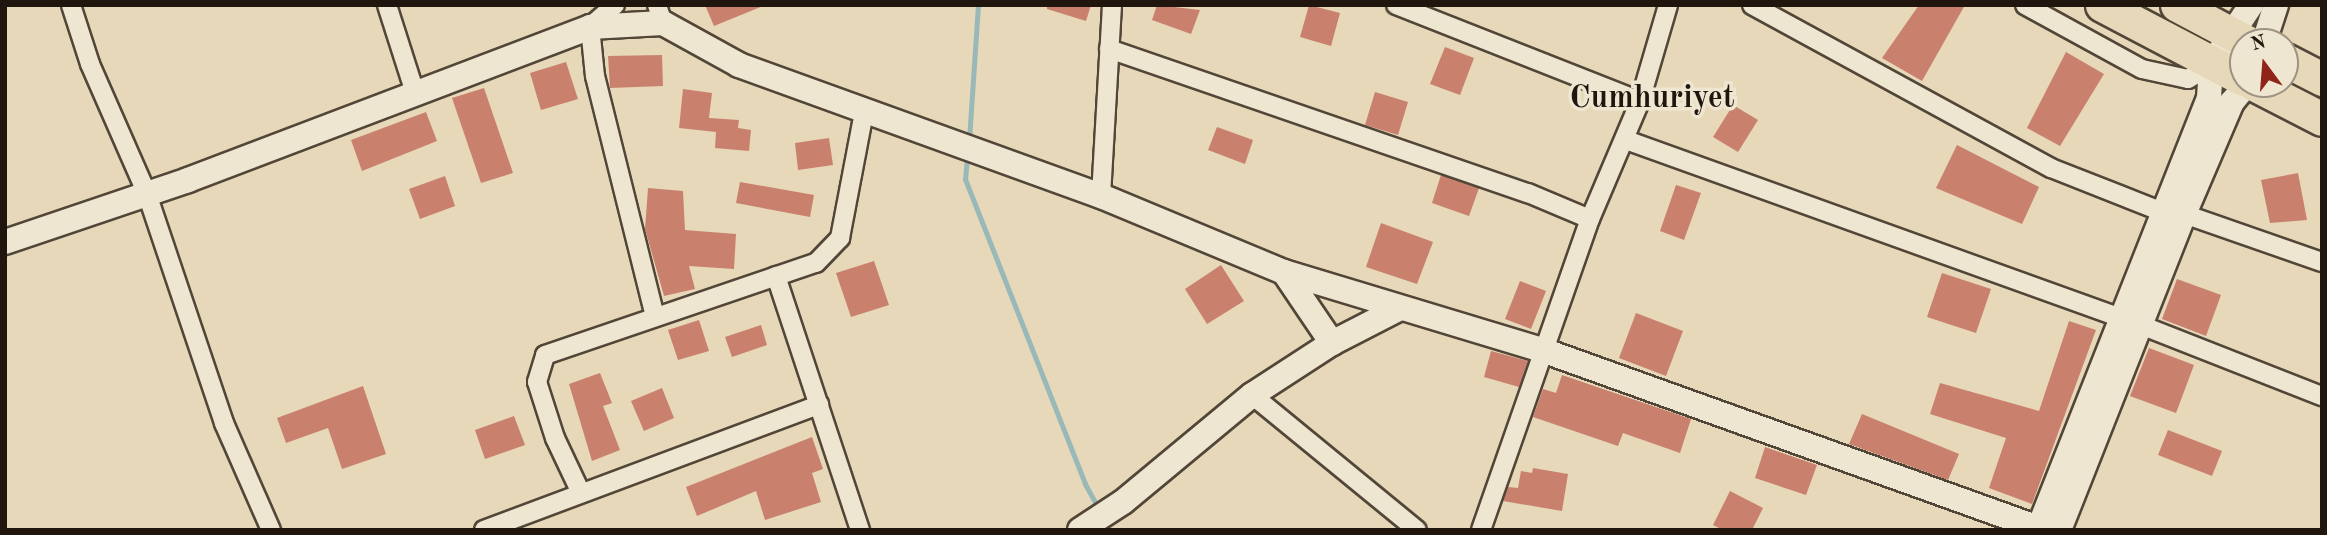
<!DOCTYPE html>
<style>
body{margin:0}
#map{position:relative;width:2327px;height:535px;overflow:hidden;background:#e6d8b8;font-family:"Old Standard TT",serif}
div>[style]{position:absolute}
.stream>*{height:5px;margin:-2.5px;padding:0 2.5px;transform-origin:2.5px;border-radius:2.5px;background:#99b8b8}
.building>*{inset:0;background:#c9816e}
.roads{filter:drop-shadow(2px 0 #524638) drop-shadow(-2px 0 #524638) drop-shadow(0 2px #524638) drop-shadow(0 -2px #524638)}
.street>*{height:18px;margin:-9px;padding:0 9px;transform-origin:9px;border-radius:9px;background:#efe6d1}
.secondary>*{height:24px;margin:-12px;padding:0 12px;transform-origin:12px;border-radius:12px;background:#efe6d1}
.highway>*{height:33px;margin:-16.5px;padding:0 16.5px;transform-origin:16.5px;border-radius:16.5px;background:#e6d8b8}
span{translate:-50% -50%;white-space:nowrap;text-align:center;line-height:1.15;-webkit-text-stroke:7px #efe6d1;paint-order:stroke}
.district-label{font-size:32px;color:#21160e;font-weight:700}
.frame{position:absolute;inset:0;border:7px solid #21160e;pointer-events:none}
.north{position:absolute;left:2229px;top:28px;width:70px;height:70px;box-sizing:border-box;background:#efe6d1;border:2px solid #9d9383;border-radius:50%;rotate:344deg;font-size:19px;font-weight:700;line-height:28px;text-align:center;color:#21160e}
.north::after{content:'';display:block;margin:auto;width:24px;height:32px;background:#8f2418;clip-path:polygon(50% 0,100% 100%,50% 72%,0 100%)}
</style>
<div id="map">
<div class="stream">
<div style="left:969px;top:140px;width:135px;rotate:-86.2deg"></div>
<div style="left:967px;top:157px;width:22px;rotate:95deg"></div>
<div style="left:965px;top:179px;width:328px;rotate:68.5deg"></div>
<div style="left:1085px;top:484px;width:29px;rotate:61deg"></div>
</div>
<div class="building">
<div style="clip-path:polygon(705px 5px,763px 5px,763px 6px,714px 26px)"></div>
<div style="clip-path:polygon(1047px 5px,1091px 5px,1086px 21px,1047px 9px)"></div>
<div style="clip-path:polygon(1157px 5px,1200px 10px,1191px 34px,1152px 20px)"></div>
<div style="clip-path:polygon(1309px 5px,1340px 13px,1331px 46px,1300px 37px)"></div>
<div style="clip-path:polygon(1919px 5px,1965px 5px,1922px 81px,1882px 58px)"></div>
<div style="clip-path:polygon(1445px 47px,1474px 58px,1460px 95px,1430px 84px)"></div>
<div style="clip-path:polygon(2066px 52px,2104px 74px,2060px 146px,2027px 128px)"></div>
<div style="clip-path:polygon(662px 55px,663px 86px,610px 88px,608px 56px)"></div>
<div style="clip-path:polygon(566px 62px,578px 99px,541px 110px,530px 73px)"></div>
<div style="clip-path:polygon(484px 88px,513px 173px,481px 183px,452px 98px)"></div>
<div style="clip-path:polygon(683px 89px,712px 93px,709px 118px,739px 120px,738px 128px,751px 130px,749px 151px,715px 148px,716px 132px,679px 128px)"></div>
<div style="clip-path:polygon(1375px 92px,1408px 102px,1398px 135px,1365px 125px)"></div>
<div style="clip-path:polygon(1733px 105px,1758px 120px,1738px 152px,1713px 137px)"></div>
<div style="clip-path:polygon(426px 112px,437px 141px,362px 171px,351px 140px)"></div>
<div style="clip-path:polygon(1217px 127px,1253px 140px,1245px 164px,1208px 150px)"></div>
<div style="clip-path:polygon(829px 138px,833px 165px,798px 170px,795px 143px)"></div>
<div style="clip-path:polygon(1957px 145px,2039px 187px,2022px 224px,1936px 188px)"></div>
<div style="clip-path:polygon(2298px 173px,2307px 220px,2270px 223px,2261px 180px)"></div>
<div style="clip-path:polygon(1441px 175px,1479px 188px,1469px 216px,1432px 203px)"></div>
<div style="clip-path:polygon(445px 176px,455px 206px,420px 219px,409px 189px)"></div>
<div style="clip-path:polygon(740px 182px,814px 195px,810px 217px,736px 203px)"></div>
<div style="clip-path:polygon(1676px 185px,1701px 193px,1684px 240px,1660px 231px)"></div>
<div style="clip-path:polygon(648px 188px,683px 191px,685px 230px,736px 234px,734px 269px,689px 266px,695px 289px,664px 296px,645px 229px)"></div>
<div style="clip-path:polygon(1381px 223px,1433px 242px,1417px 284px,1366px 267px)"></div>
<div style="clip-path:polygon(874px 261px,889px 305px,851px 317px,836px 273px)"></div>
<div style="clip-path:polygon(1221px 265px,1244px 301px,1207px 324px,1185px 289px)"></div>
<div style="clip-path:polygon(1942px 273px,1991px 289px,1976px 333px,1927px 317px)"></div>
<div style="clip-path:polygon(2177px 279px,2221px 295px,2206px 336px,2162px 319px)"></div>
<div style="clip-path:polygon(1520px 281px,1546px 291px,1531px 329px,1505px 319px)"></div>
<div style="clip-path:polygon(1636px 313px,1683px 331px,1666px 376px,1619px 358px)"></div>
<div style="clip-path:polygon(699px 320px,709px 351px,678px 360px,668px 330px)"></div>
<div style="clip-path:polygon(2069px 321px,2096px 330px,2032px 504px,1989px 488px,2006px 438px,1930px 414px,1940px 383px,2039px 411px)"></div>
<div style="clip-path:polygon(761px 325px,767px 345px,732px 357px,725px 337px)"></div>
<div style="clip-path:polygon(2149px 348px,2194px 365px,2176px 413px,2130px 396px)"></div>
<div style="clip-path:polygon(1491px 351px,1528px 361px,1519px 387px,1484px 377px)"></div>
<div style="clip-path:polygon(600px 373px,612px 403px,603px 406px,620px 450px,592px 461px,569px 384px)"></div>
<div style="clip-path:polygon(1562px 375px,1691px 419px,1680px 453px,1623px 433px,1618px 446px,1533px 417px,1543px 389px,1556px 393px)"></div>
<div style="clip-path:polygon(363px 386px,386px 454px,342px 469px,328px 428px,286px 443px,277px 418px)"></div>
<div style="clip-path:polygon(662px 388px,674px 418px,644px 431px,631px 401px)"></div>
<div style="clip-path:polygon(1862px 414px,1959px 454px,1948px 480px,1849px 444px)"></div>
<div style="clip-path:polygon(514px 416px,525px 445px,485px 459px,475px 430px)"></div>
<div style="clip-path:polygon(2168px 430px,2222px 451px,2212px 476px,2158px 455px)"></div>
<div style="clip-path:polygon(812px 437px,823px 469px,812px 473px,821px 502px,765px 520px,756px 491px,697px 516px,686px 487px)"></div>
<div style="clip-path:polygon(1765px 447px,1817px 465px,1806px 495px,1755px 478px)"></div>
<div style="clip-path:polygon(1533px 468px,1568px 474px,1562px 511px,1503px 501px,1508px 487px,1518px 488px,1521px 471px,1532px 473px)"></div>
<div style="clip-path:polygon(1730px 491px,1763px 508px,1752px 530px,1723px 530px,1713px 525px)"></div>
</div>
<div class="roads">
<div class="street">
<div style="left:71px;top:5px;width:62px;rotate:72.1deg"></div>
<div style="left:90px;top:64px;width:142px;rotate:66.3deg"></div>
<div style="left:147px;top:194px;width:242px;rotate:71.4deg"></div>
<div style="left:224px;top:423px;width:117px;rotate:66.3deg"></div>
<div style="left:387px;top:5px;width:92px;rotate:72.3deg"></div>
<div style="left:615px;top:5px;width:33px;rotate:139deg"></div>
<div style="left:590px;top:27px;width:49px;rotate:84.2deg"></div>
<div style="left:595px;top:76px;width:247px;rotate:76deg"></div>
<div style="left:657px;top:5px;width:19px;rotate:72deg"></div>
<div style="left:1396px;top:5px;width:262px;rotate:21.5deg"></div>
<div style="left:1752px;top:5px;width:341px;rotate:28.6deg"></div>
<div style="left:2051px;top:168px;width:123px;rotate:21.5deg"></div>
<div style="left:2165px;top:213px;width:19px;rotate:3deg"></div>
<div style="left:2184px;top:214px;width:146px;rotate:19.2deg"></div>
<div style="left:2025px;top:5px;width:133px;rotate:28.7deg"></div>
<div style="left:2142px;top:69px;width:47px;rotate:12.3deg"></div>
<div style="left:2188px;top:79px;width:27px;rotate:-31deg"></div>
<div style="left:1109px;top:49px;width:443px;rotate:19deg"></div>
<div style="left:1528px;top:193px;width:67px;rotate:22.8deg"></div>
<div style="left:1626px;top:140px;width:544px;rotate:19.77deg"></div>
<div style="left:2138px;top:324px;width:198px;rotate:21.4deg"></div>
<div style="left:1101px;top:196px;width:191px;rotate:-86.7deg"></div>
<div style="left:776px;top:276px;width:268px;rotate:71.7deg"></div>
<div style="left:1252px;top:395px;width:213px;rotate:39.3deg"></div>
<div style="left:581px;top:493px;width:61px;rotate:-115.3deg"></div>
<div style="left:555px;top:438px;width:59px;rotate:-107.8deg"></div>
<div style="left:537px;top:382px;width:28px;rotate:-73deg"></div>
<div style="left:545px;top:355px;width:286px;rotate:-18.8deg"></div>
<div style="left:816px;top:263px;width:35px;rotate:-46deg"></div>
<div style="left:840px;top:238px;width:128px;rotate:-79.2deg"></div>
<div style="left:484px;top:530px;width:358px;rotate:-20.5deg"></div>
<div style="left:1481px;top:530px;width:330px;rotate:-70.7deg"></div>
<div style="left:1590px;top:219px;width:128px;rotate:-67deg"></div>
<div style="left:1640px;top:101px;width:100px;rotate:-73.7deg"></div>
</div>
<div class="secondary">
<div style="left:2264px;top:42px;width:39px;rotate:-72deg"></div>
<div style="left:5px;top:242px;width:193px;rotate:-18.7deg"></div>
<div style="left:188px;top:180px;width:430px;rotate:-20.8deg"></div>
<div style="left:590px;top:27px;width:73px;rotate:-3.1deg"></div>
<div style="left:663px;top:23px;width:87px;rotate:28.9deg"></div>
<div style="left:739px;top:65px;width:385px;rotate:19.9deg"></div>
<div style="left:1101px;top:196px;width:198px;rotate:22.6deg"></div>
<div style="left:1284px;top:272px;width:273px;rotate:16.8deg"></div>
<div style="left:1545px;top:351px;width:530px;rotate:19.73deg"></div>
<div style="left:1284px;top:272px;width:86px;rotate:55.9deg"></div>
<div style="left:1080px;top:530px;width:51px;rotate:-33.1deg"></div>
<div style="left:1123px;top:502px;width:168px;rotate:-39.7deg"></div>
<div style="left:1252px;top:395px;width:95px;rotate:-33deg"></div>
<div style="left:1332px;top:343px;width:76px;rotate:-27.2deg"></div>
<div style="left:2038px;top:530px;width:466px;rotate:-68.4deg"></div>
<div style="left:2209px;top:97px;width:32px;rotate:-86deg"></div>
<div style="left:2211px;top:65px;width:72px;rotate:-56.3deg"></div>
<div style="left:2059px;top:530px;width:340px;rotate:-68.4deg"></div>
<div style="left:2184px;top:214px;width:122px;rotate:-66.8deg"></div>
<div style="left:2232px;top:102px;width:23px;rotate:-50deg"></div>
</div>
<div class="highway">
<div style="left:2102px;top:5px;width:159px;rotate:27.7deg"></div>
<div style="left:2177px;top:5px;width:79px;rotate:27.9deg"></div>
<div style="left:2285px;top:60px;width:42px;rotate:27.2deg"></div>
<div style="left:2254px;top:84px;width:76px;rotate:27.2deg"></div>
</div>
</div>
<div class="district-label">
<span style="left:1652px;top:99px">Cumhuriyet</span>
</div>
<div class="frame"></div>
<div class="north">N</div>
</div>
